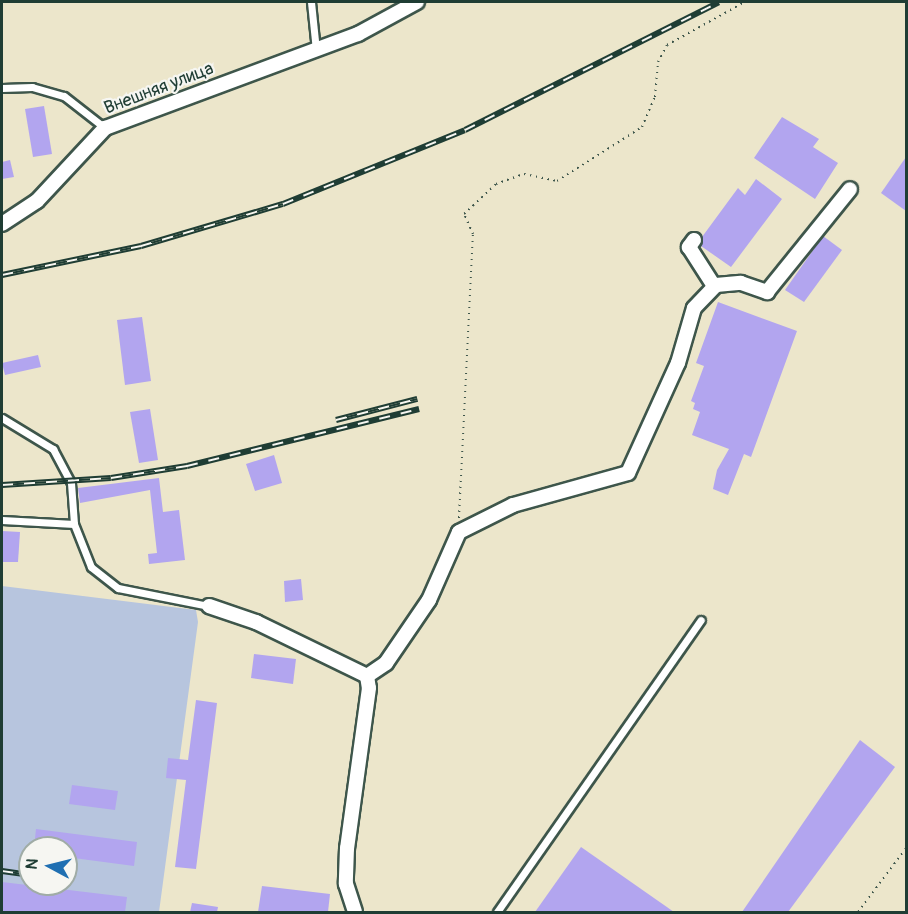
<!DOCTYPE html>
<meta charset="utf-8">
<style>
body{margin:0}
#map{position:relative;width:908px;height:914px;overflow:hidden;background:#ece6cb;font-family:Pangolin,sans-serif}
div>[style]{position:absolute}
.industrial>*{inset:0;background:#b7c5de}
.building>*{inset:0;background:#b2a5ef}
.path>*{height:2px;margin-top:-1px;transform-origin:0;background:repeating-linear-gradient(90deg,#3e564b 0 1.5px,transparent 0 6px)}
.roads{filter:drop-shadow(2px 0 #3e564b) drop-shadow(-2px 0 #3e564b) drop-shadow(0 2px #3e564b) drop-shadow(0 -2px #3e564b)}
.service>*{height:7px;margin:-3.5px;padding:0 3.5px;transform-origin:3.5px;border-radius:3.5px;background:#fff}
.minor>*{height:14px;margin:-7px;padding:0 7px;transform-origin:7px;border-radius:7px;background:#fff}
.rail>*{height:6px;margin-top:-3px;transform-origin:0;background:repeating-linear-gradient(90deg,#f6f6f2 0 11px,#1f3d34 0 22px);box-sizing:border-box;border-block:2px solid #1f3d34}
span{translate:-50% -50%;white-space:nowrap;text-align:center;line-height:1.15;-webkit-text-stroke:4.5px #f6f6f2;paint-order:stroke}
.street-label{font-size:18px;color:#1f3d34}
.frame{position:absolute;inset:0;border:3px solid #1f3d34;pointer-events:none}
.north{position:absolute;left:18px;top:836px;width:60px;height:60px;box-sizing:border-box;background:#f6f6f2;border:2px solid #a0aca6;border-radius:50%;rotate:277deg;font-size:16px;font-weight:700;line-height:24px;text-align:center;color:#1f3d34}
.north::after{content:'';display:block;margin:auto;width:21px;height:27px;background:#1f6fb2;clip-path:polygon(50% 0,100% 100%,50% 72%,0 100%)}
</style>
<div id="map">
<div class="industrial">
<div style="clip-path:polygon(evenodd,2px 586px,196px 610px,198px 622px,159px 912px,2px 912px,2px 586px,30px 848px,66px 848px,66px 884px,30px 884px,30px 848px)"></div>
</div>
<div class="building">
<div style="clip-path:polygon(44px 106px,52px 154px,33px 157px,25px 109px)"></div>
<div style="clip-path:polygon(782px 117px,819px 139px,813px 147px,838px 163px,815px 199px,754px 158px)"></div>
<div style="clip-path:polygon(906px 157px,906px 211px,881px 193px)"></div>
<div style="clip-path:polygon(10px 160px,14px 177px,2px 179px,2px 162px)"></div>
<div style="clip-path:polygon(756px 179px,782px 199px,731px 267px,701px 246px,702px 237px,738px 188px,745px 195px)"></div>
<div style="clip-path:polygon(823px 236px,842px 250px,804px 302px,785px 290px)"></div>
<div style="clip-path:polygon(718px 302px,797px 331px,751px 457px,744px 454px,728px 495px,713px 489px,717px 470px,729px 449px,692px 435px,700px 412px,693px 409px,695px 403px,691px 401px,704px 366px,696px 363px)"></div>
<div style="clip-path:polygon(142px 317px,151px 381px,125px 385px,117px 320px)"></div>
<div style="clip-path:polygon(38px 355px,41px 367px,5px 375px,2px 363px)"></div>
<div style="clip-path:polygon(150px 409px,158px 460px,139px 463px,130px 412px)"></div>
<div style="clip-path:polygon(274px 455px,282px 483px,255px 491px,246px 464px)"></div>
<div style="clip-path:polygon(159px 478px,163px 512px,179px 510px,185px 560px,149px 564px,148px 554px,157px 553px,150px 490px,80px 503px,78px 488px)"></div>
<div style="clip-path:polygon(2px 531px,20px 532px,18px 562px,2px 562px)"></div>
<div style="clip-path:polygon(301px 579px,303px 600px,285px 602px,284px 581px)"></div>
<div style="clip-path:polygon(254px 654px,296px 659px,293px 684px,251px 678px)"></div>
<div style="clip-path:polygon(196px 700px,217px 703px,196px 869px,175px 867px,186px 780px,166px 778px,168px 758px,188px 760px)"></div>
<div style="clip-path:polygon(860px 740px,895px 767px,788px 912px,742px 912px)"></div>
<div style="clip-path:polygon(72px 785px,118px 791px,115px 810px,69px 804px)"></div>
<div style="clip-path:polygon(36px 829px,137px 842px,134px 866px,66px 857px,66px 848px,34px 848px)"></div>
<div style="clip-path:polygon(581px 847px,674px 912px,535px 912px)"></div>
<div style="clip-path:polygon(2px 882px,127px 897px,125px 912px,2px 912px)"></div>
<div style="clip-path:polygon(262px 886px,330px 894px,328px 912px,258px 912px)"></div>
<div style="clip-path:polygon(192px 903px,218px 907px,217px 912px,190px 912px)"></div>
</div>
<div class="path">
<div style="left:459px;top:518px;width:284px;rotate:-87.2deg"></div>
<div style="left:473px;top:234px;width:22px;rotate:-114deg"></div>
<div style="left:464px;top:214px;width:44px;rotate:-43.2deg"></div>
<div style="left:496px;top:184px;width:30px;rotate:-20deg"></div>
<div style="left:524px;top:174px;width:34px;rotate:12deg"></div>
<div style="left:557px;top:181px;width:101px;rotate:-32.4deg"></div>
<div style="left:642px;top:127px;width:33px;rotate:-67deg"></div>
<div style="left:655px;top:97px;width:35px;rotate:-85deg"></div>
<div style="left:658px;top:62px;width:19px;rotate:-62deg"></div>
<div style="left:667px;top:45px;width:89px;rotate:-28.9deg"></div>
<div style="left:858px;top:912px;width:80px;rotate:-53.1deg"></div>
</div>
<div class="roads">
<div class="service">
<div style="left:311px;top:2px;width:48px;rotate:84.1deg"></div>
<div style="left:2px;top:88px;width:30px;rotate:-2deg"></div>
<div style="left:32px;top:87px;width:33px;rotate:16deg"></div>
<div style="left:64px;top:96px;width:52px;rotate:38deg"></div>
<div style="left:2px;top:418px;width:60px;rotate:31.3deg"></div>
<div style="left:53px;top:449px;width:38px;rotate:62deg"></div>
<div style="left:71px;top:483px;width:41px;rotate:85.8deg"></div>
<div style="left:74px;top:524px;width:72px;rotate:-176.8deg"></div>
<div style="left:74px;top:524px;width:46px;rotate:68.4deg"></div>
<div style="left:91px;top:567px;width:34px;rotate:38deg"></div>
<div style="left:118px;top:588px;width:93px;rotate:11.2deg"></div>
<div style="left:497px;top:912px;width:356px;rotate:-55.1deg"></div>
</div>
<div class="minor">
<div style="left:2px;top:224px;width:42px;rotate:-33.3deg"></div>
<div style="left:37px;top:201px;width:100px;rotate:-47deg"></div>
<div style="left:105px;top:128px;width:270px;rotate:-20.4deg"></div>
<div style="left:358px;top:34px;width:67px;rotate:-28.5deg"></div>
<div style="left:694px;top:240px;width:9px;rotate:126deg"></div>
<div style="left:689px;top:247px;width:46px;rotate:57.3deg"></div>
<div style="left:209px;top:606px;width:50px;rotate:18.8deg"></div>
<div style="left:256px;top:622px;width:123px;rotate:25.9deg"></div>
<div style="left:367px;top:676px;width:12px;rotate:81deg"></div>
<div style="left:369px;top:688px;width:162px;rotate:97.8deg"></div>
<div style="left:347px;top:848px;width:36px;rotate:92deg"></div>
<div style="left:346px;top:884px;width:29px;rotate:72deg"></div>
<div style="left:367px;top:676px;width:23px;rotate:-34deg"></div>
<div style="left:386px;top:663px;width:76px;rotate:-55.7deg"></div>
<div style="left:429px;top:600px;width:74px;rotate:-66.2deg"></div>
<div style="left:459px;top:532px;width:60px;rotate:-26.6deg"></div>
<div style="left:513px;top:505px;width:119px;rotate:-15.5deg"></div>
<div style="left:628px;top:473px;width:121px;rotate:-65.6deg"></div>
<div style="left:678px;top:363px;width:57px;rotate:-73.8deg"></div>
<div style="left:694px;top:308px;width:32px;rotate:-46deg"></div>
<div style="left:716px;top:285px;width:25px;rotate:-5deg"></div>
<div style="left:741px;top:283px;width:28px;rotate:19deg"></div>
<div style="left:767px;top:292px;width:132px;rotate:-51.1deg"></div>
</div>
</div>
<div class="rail">
<div style="left:2px;top:275px;width:142px;rotate:-11.8deg"></div>
<div style="left:141px;top:246px;width:148px;rotate:-16.5deg"></div>
<div style="left:283px;top:204px;width:196px;rotate:-22.1deg"></div>
<div style="left:465px;top:130px;width:284px;rotate:-26.7deg"></div>
<div style="left:336px;top:420px;width:84px;rotate:-14.5deg"></div>
<div style="left:2px;top:485px;width:109px;rotate:-3.7deg"></div>
<div style="left:111px;top:478px;width:77px;rotate:-9deg"></div>
<div style="left:187px;top:466px;width:239px;rotate:-13.8deg"></div>
<div style="left:2px;top:871px;width:28px;rotate:8deg"></div>
</div>
<div class="street-label">
<span style="left:159px;top:89px;rotate:-21deg">Внешняя улица</span>
</div>
<div class="frame"></div>
<div class="north">N</div>
</div>
